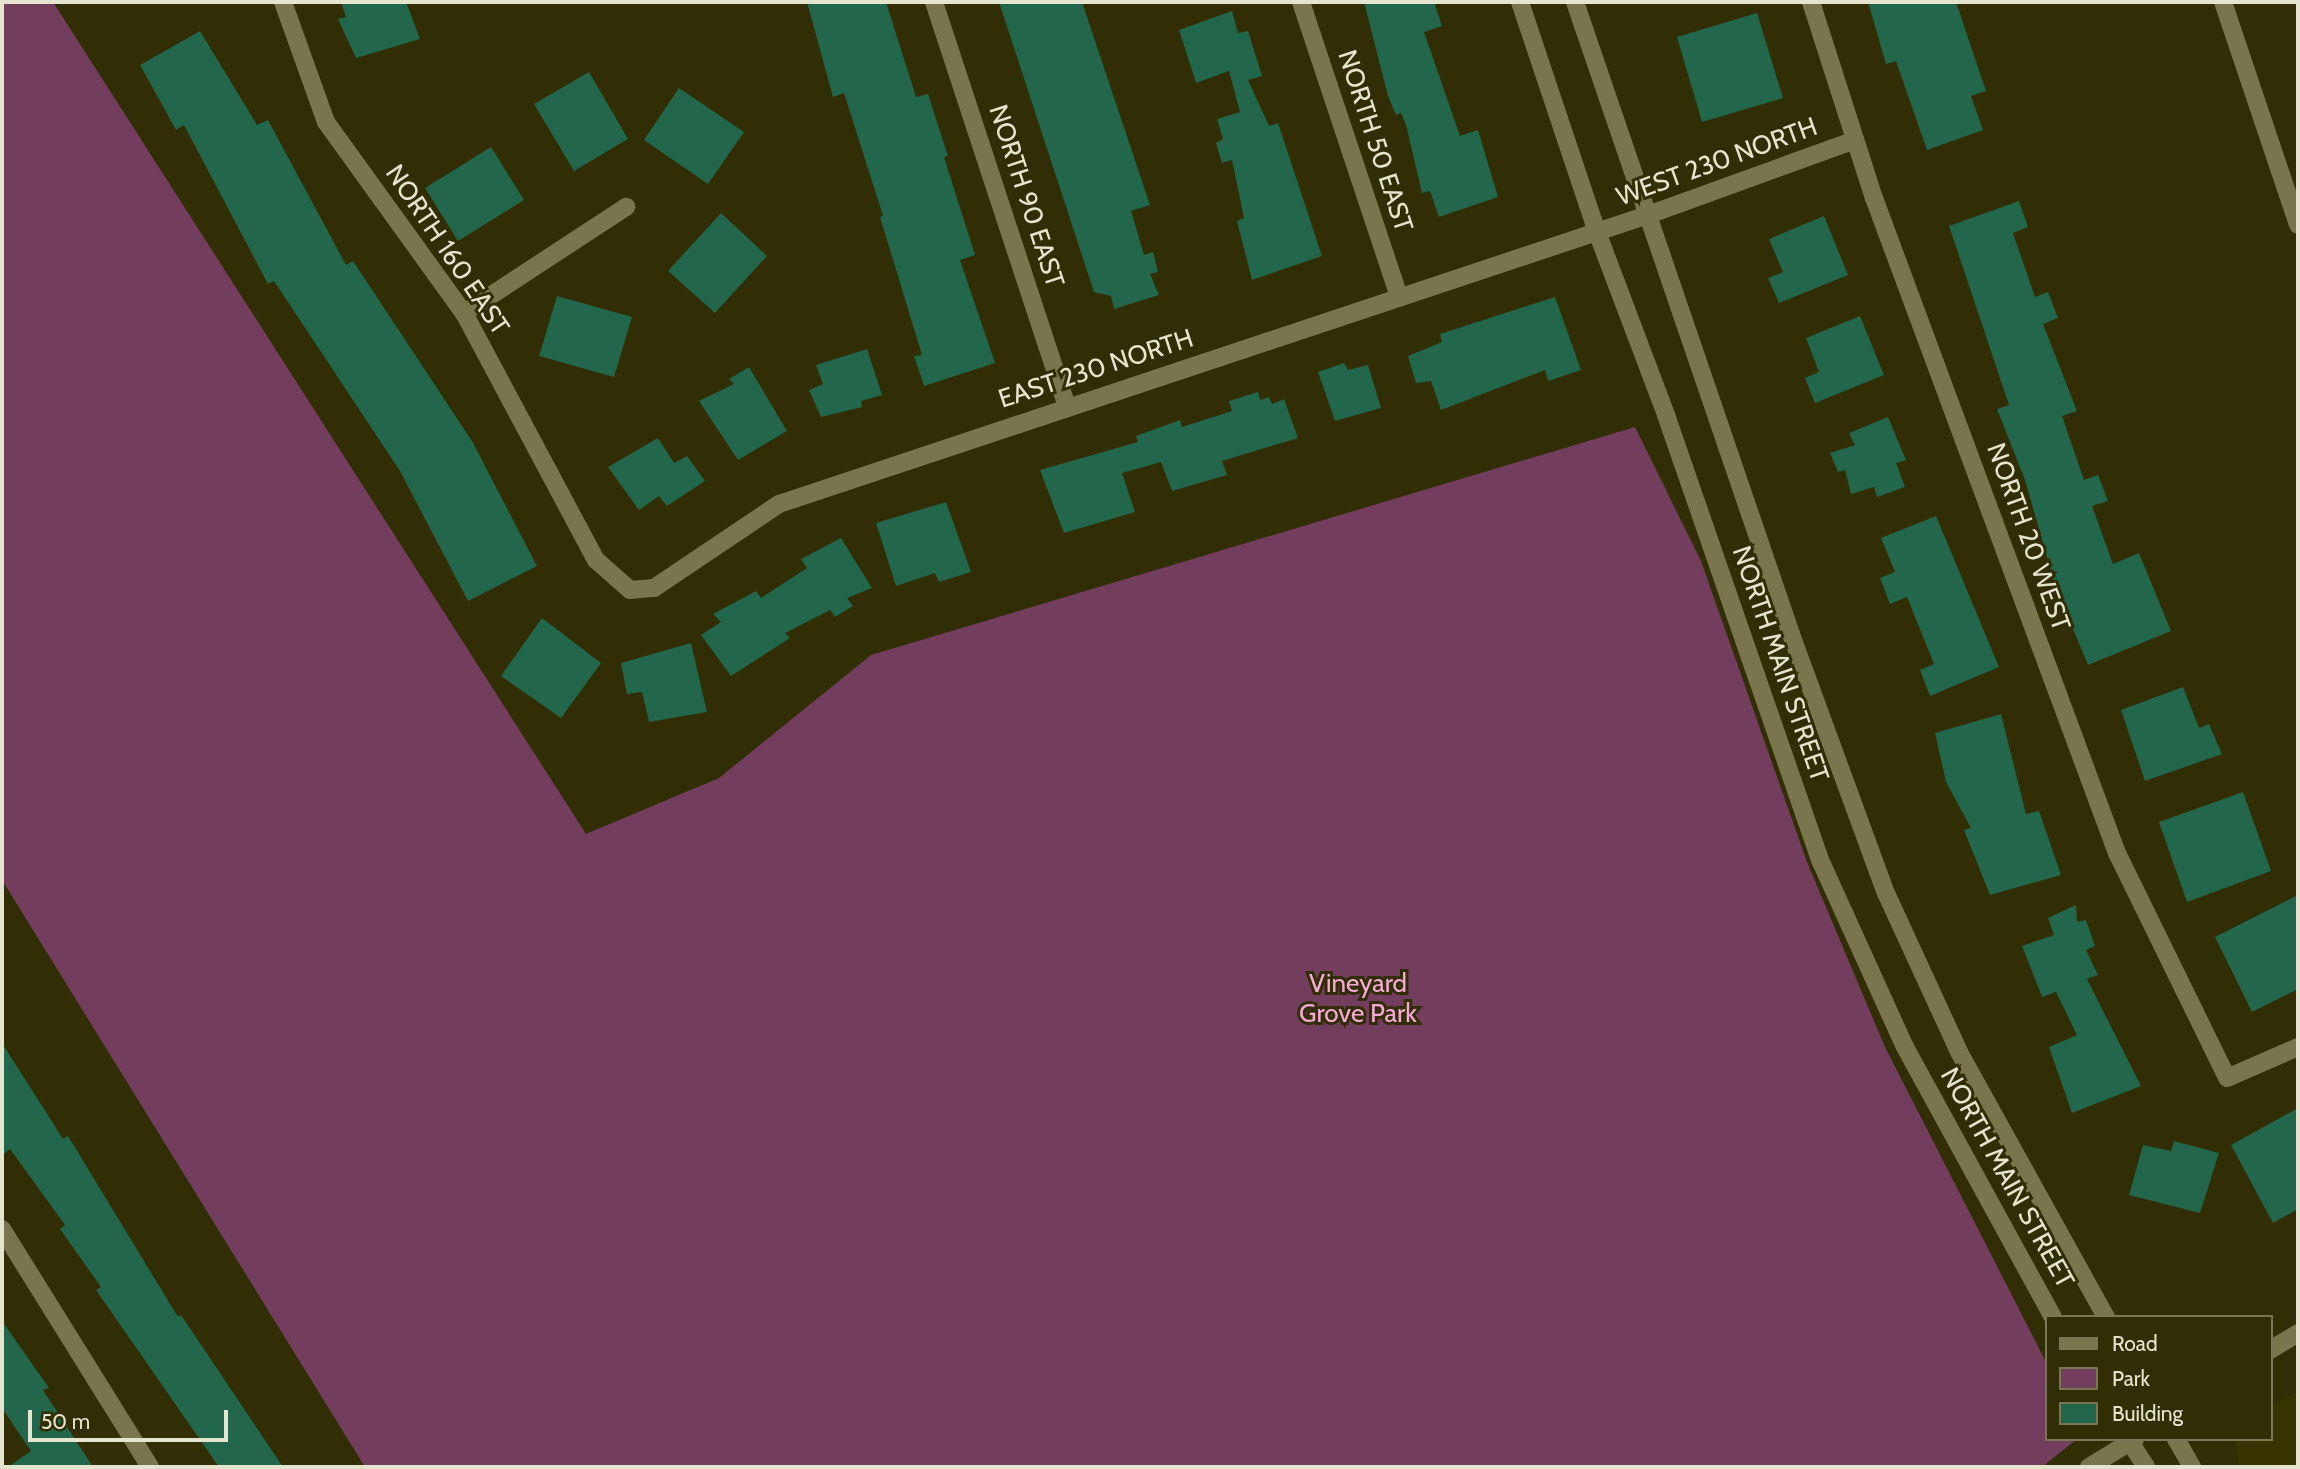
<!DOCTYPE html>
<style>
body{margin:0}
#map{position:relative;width:2300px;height:1469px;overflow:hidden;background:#312d04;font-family:Cabin,sans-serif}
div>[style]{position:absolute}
.built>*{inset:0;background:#383400}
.green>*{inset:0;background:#733e5e}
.building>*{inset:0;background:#22664c}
.minor>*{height:18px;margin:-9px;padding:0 9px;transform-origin:9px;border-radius:9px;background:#79764d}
.tertiary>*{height:18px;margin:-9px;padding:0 9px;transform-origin:9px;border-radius:9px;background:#79764d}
.secondary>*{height:18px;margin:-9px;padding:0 9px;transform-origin:9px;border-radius:9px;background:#79764d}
span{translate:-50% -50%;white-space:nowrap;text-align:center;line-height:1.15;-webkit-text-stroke:6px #312d04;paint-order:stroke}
.street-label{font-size:26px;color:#e5e4ce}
.park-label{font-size:26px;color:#f5a9d5}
.frame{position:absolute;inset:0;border:4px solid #e5e4ce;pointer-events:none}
.legend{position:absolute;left:2045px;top:1315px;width:228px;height:126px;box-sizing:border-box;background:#312d04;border:2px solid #797655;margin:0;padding:9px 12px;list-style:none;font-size:21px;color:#e5e4ce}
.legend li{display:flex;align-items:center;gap:14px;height:35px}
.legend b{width:35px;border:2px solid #797655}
.scale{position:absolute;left:28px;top:1410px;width:200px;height:32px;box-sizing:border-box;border:4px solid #e5e4ce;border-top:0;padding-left:9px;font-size:21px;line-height:24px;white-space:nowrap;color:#e5e4ce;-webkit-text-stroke:5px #312d04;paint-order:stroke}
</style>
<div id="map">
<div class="built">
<div style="clip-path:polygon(2298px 1391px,2298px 1467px,2239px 1467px,2234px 1439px,2270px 1439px,2270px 1407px)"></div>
</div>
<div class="green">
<div style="clip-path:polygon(2px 2px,53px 2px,586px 834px,719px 778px,871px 655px,1635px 427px,1701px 561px,1807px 862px,1885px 1047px,2046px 1362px,2046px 1439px,2077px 1439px,2042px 1467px,365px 1467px,2px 880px)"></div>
</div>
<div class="building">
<div style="clip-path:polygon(341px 2px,406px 2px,420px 39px,356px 58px,338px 19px,346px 17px)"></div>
<div style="clip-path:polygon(807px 2px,886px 2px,916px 97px,928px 94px,948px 156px,944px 157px,975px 255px,960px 260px,995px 363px,924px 386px,914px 356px,922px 355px,880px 217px,883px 216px,844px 93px,833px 97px)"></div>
<div style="clip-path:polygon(999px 2px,1082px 2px,1150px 205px,1131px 211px,1144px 255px,1153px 252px,1158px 272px,1150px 274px,1159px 295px,1114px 309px,1111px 296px,1094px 292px)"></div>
<div style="clip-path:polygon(1364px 2px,1434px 2px,1442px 26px,1424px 32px,1460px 136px,1478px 130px,1498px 197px,1439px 217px,1430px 191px,1422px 193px,1406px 125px,1401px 113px,1396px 115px,1388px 96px)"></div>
<div style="clip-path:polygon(1868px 2px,1956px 2px,1986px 91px,1971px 96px,1983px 130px,1927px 150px,1896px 61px,1886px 64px)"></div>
<div style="clip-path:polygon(1232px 11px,1238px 33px,1248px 31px,1262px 76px,1248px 80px,1269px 126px,1278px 123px,1322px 256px,1252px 280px,1237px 221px,1244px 218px,1232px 160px,1222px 163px,1216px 143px,1223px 139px,1217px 119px,1240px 112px,1229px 71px,1196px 83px,1179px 30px)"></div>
<div style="clip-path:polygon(1757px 13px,1783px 98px,1702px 122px,1677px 37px)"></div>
<div style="clip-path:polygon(200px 31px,257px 125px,268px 120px,346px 265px,353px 261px,472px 441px,537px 566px,468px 601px,400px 471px,274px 281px,268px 284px,184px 125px,176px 130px,140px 65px)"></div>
<div style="clip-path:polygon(589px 72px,628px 139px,574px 171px,534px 104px)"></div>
<div style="clip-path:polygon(679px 88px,744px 132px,708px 184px,644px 140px)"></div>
<div style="clip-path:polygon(491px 147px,524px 200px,458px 241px,425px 188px)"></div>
<div style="clip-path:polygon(2019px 201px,2028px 227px,2013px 233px,2035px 297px,2048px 292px,2058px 318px,2043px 324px,2077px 411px,2062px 416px,2084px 480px,2098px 475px,2108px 501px,2092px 506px,2113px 564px,2139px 553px,2171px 631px,2088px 665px,2056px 588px,2025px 480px,1997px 409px,2009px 405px,1949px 226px)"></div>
<div style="clip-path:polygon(721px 213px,767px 256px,715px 313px,668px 271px)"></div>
<div style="clip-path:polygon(1824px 216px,1848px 275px,1779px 303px,1768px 278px,1783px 272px,1769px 239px)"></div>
<div style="clip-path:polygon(557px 296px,632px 317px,614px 377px,539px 356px)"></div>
<div style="clip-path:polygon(1555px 297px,1581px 370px,1548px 381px,1545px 370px,1441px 410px,1431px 381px,1416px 383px,1408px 356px,1442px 342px,1440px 334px)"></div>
<div style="clip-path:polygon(1860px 316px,1884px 375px,1815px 403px,1805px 378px,1819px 372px,1806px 338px)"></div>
<div style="clip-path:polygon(867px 349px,882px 395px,861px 401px,862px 407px,821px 417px,809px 390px,823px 384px,816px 365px)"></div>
<div style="clip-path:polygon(1344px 363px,1348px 370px,1368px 365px,1381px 408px,1335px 421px,1318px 372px)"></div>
<div style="clip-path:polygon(749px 367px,787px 431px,738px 460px,699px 401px,734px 384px,729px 379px)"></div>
<div style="clip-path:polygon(1258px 392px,1260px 400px,1269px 397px,1272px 404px,1284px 399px,1298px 438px,1222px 461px,1227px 475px,1172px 491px,1161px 462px,1122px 473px,1135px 512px,1064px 533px,1040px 470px,1138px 442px,1136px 436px,1180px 420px,1182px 427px,1232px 411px,1229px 401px)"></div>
<div style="clip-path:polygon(1888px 417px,1906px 460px,1896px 463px,1905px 487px,1877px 497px,1874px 487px,1851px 494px,1845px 470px,1838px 472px,1830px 453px,1855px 445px,1849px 433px)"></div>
<div style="clip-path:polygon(658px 438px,674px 463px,687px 456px,705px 481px,667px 506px,659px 496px,639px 510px,608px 467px)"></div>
<div style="clip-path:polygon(946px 502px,971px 572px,939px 582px,935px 573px,896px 586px,876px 523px)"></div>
<div style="clip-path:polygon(1936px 516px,1999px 667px,1930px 696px,1920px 670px,1934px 664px,1907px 597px,1890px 604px,1880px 578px,1895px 572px,1881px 538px)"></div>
<div style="clip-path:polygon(841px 538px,872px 588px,847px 598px,853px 606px,835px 617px,830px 610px,785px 633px,790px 638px,731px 676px,701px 635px,721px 622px,713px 614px,756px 591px,761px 598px,807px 568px,801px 559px)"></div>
<div style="clip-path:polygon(542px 618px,601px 663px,561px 718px,501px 676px)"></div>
<div style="clip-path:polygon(691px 643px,707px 712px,649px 722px,642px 692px,627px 694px,621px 663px)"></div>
<div style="clip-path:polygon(2183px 687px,2199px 728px,2209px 724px,2222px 754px,2145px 781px,2121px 710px)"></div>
<div style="clip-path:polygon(2001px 714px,2026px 814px,2039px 811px,2061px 875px,1990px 895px,1964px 830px,1971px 828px,1946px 782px,1935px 733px)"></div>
<div style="clip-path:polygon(2243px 792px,2271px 871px,2187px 902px,2159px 822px)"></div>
<div style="clip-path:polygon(2298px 895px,2298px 989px,2252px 1012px,2215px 937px)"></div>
<div style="clip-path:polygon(2076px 905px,2077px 922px,2086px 920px,2095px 946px,2086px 950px,2098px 975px,2087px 979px,2141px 1086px,2072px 1113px,2049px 1047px,2077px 1035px,2056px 992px,2042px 997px,2022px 946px,2054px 935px,2048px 918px)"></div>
<div style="clip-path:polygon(2px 1043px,63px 1139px,68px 1136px,178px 1317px,181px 1315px,283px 1467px,219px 1467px,96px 1290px,101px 1287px,60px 1229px,65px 1225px,10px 1149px,2px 1155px)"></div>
<div style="clip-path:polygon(2298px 1108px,2298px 1209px,2273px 1223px,2231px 1145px)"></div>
<div style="clip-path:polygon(2174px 1141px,2219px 1153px,2200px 1213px,2129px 1195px,2143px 1145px,2171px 1151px)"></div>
<div style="clip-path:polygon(2px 1321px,49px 1388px,43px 1390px,93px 1467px,8px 1467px,31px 1451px,2px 1408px)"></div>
</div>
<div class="minor">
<div style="left:283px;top:2px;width:127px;rotate:70.3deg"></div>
<div style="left:326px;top:122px;width:236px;rotate:54.2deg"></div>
<div style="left:464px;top:313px;width:280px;rotate:61.9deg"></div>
<div style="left:596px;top:560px;width:45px;rotate:41.4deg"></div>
<div style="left:630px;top:590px;width:24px;rotate:-5deg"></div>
<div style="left:654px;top:588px;width:151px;rotate:-33.9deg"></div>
<div style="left:779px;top:504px;width:916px;rotate:-18.4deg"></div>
<div style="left:1648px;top:215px;width:220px;rotate:-19.9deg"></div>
<div style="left:934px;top:2px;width:425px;rotate:71.8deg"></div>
<div style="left:1301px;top:2px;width:311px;rotate:71.6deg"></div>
<div style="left:1811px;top:2px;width:206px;rotate:72.2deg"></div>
<div style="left:1874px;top:198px;width:699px;rotate:69.65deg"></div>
<div style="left:2117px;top:853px;width:250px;rotate:63.9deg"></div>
<div style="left:2227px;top:1078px;width:77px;rotate:-23.6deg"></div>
<div style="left:2223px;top:2px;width:235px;rotate:71.4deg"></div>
<div style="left:464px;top:313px;width:194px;rotate:-33.2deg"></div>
<div style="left:2px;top:1229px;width:280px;rotate:58.1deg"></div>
</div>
<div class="tertiary">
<div style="left:2270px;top:1350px;width:33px;rotate:-31deg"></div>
<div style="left:2089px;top:1467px;width:54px;rotate:-31.3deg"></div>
</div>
<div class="secondary">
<div style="left:1520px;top:2px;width:243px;rotate:71.5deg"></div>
<div style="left:1597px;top:232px;width:196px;rotate:69.3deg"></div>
<div style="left:1666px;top:415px;width:473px;rotate:70.9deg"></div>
<div style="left:1821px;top:862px;width:203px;rotate:65.6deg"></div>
<div style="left:1905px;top:1047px;width:308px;rotate:61.3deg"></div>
<div style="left:1575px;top:2px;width:668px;rotate:71.13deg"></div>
<div style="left:1791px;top:634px;width:276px;rotate:69.9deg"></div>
<div style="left:1886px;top:893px;width:175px;rotate:65.3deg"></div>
<div style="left:1959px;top:1052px;width:303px;rotate:61deg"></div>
<div style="left:2128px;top:1439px;width:33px;rotate:57deg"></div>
<div style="left:2176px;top:1439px;width:32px;rotate:60deg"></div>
</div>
<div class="street-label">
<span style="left:1375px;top:141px;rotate:72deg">NORTH 50 EAST</span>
<span style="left:1717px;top:162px;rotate:-20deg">WEST 230 NORTH</span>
<span style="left:1026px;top:196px;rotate:72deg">NORTH 90 EAST</span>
<span style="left:447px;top:250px;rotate:56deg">NORTH 160 EAST</span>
<span style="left:1096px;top:369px;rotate:-18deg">EAST 230 NORTH</span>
<span style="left:2028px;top:537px;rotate:70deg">NORTH 20 WEST</span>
<span style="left:1780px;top:664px;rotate:71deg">NORTH MAIN STREET</span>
<span style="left:2007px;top:1178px;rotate:61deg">NORTH MAIN STREET</span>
</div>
<div class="park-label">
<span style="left:1358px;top:999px">Vineyard<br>Grove Park</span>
</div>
<div class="frame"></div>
<ul class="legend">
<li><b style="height:9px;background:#79764d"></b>Road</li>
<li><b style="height:19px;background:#733e5e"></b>Park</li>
<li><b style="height:19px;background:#22664c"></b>Building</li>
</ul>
<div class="scale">50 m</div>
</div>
